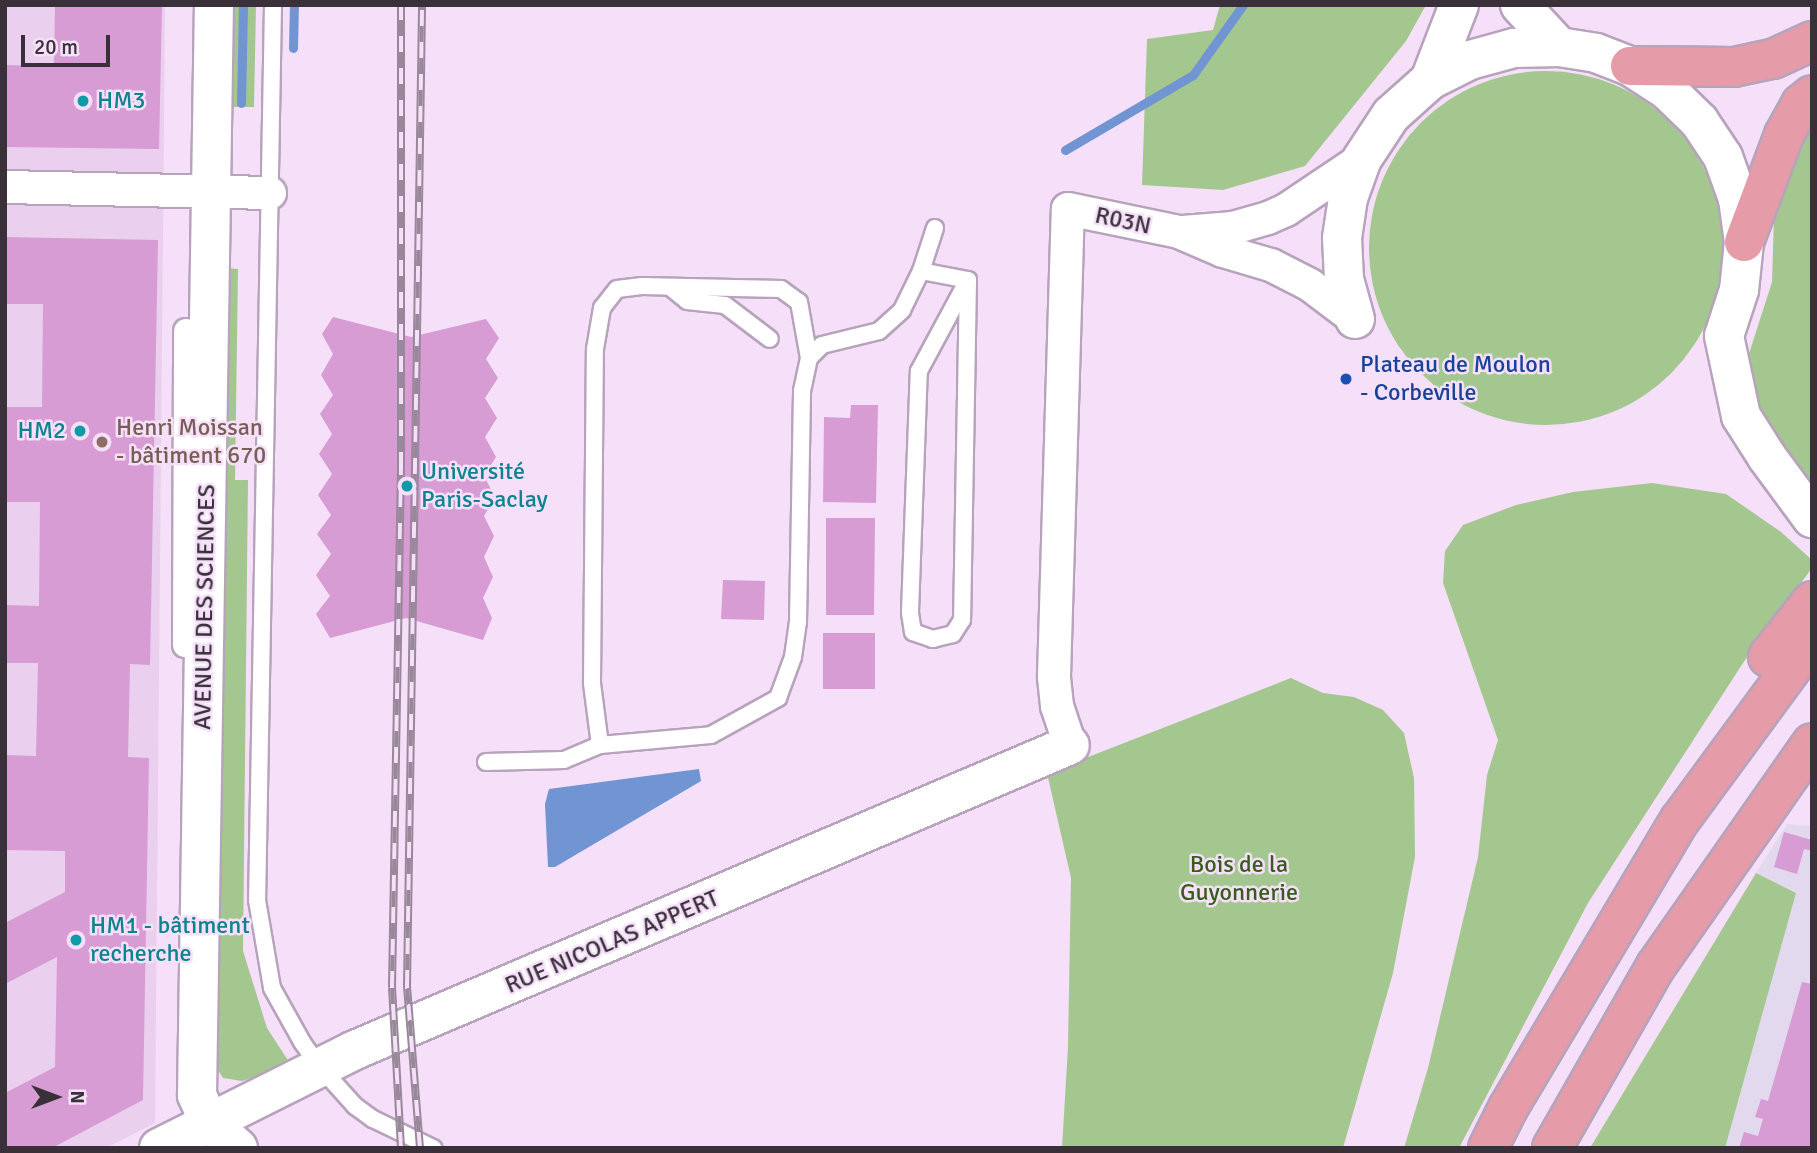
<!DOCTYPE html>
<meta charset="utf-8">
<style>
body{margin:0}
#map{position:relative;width:1817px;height:1153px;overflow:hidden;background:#f5dff9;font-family:Signika,sans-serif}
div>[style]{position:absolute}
.built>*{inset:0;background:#eacfee}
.industrial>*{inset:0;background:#e3d9ee}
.green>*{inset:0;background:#a4c790}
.round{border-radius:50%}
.water>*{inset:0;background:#7194d2}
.stream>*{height:9px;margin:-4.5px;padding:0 4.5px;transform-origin:4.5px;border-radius:4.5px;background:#7194d2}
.building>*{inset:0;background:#d79cd3}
.roads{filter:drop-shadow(2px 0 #b7a3bb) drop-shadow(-2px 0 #b7a3bb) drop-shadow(0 2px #b7a3bb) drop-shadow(0 -2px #b7a3bb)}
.service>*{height:16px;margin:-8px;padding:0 8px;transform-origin:8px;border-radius:8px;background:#fff}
.pedestrian>*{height:24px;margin:-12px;padding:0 12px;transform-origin:12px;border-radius:12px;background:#fff}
.minor>*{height:32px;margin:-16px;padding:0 16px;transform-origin:16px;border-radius:16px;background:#fff}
.tertiary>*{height:38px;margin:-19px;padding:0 19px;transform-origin:19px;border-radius:19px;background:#fff}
.secondary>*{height:38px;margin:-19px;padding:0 19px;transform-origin:19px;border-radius:19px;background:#fff}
.trunk>*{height:38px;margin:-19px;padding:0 19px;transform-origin:19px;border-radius:19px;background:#e69ca8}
.rail>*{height:8px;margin-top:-4px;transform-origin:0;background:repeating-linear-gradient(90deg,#f5dff9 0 16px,#98889a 0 32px);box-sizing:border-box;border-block:2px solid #98889a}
.dots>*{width:19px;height:19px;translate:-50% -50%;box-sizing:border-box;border:4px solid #f5dff9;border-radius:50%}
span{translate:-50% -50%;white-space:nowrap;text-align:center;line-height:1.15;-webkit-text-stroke:5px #f5dff9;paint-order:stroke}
.culture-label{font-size:24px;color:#0d838f}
.left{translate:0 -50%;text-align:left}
.right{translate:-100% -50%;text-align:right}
.street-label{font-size:24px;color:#39303a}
.transit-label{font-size:24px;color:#164399}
.education-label{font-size:24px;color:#785e54}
.park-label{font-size:24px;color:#375d1b}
.frame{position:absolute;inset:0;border:7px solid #39303a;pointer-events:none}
.north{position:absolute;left:21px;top:1062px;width:70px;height:70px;-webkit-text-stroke:5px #f5dff9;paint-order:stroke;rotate:90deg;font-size:19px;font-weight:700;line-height:28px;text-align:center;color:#39303a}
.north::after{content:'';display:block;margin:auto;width:24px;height:32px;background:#39303a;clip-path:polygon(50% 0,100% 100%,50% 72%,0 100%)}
.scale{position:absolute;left:21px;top:35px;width:89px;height:32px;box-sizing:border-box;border:4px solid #39303a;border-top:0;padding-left:9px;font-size:21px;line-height:24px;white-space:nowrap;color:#39303a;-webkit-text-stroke:5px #f5dff9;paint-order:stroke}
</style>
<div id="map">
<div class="built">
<div style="clip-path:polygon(5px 5px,165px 5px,155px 1123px,106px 1148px,5px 1148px)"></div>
</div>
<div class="industrial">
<div style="clip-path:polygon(1787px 824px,1812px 826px,1812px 1148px,1725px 1148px,1796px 893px,1756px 873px)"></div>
</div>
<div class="green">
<div style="clip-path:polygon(230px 5px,256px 5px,254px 107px,228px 107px)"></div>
<div style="clip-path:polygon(1220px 5px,1426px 5px,1406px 41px,1305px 166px,1223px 190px,1142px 185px,1147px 39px,1213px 30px)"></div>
<div class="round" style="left:1369px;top:71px;width:354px;height:354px"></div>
<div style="clip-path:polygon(1812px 116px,1812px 490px,1751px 402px,1747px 360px,1772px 282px,1774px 217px,1787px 161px)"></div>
<div style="clip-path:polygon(225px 268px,238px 269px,235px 480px,248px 480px,243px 951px,267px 1028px,291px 1065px,242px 1081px,223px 1078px,213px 1062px)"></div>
<div style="clip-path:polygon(1652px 483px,1726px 494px,1781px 532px,1812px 560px,1812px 568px,1743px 663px,1588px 903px,1459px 1148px,1404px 1148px,1428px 1068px,1478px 857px,1487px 775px,1498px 740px,1443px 583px,1445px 551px,1463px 525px,1516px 505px,1573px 492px)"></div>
<div style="clip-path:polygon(1291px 678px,1323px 693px,1354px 697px,1383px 710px,1404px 733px,1414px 778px,1415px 857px,1393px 973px,1343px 1148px,1062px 1148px,1068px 1047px,1071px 878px,1047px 773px)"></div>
<div style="clip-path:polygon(1756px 873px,1796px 893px,1725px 1148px,1590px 1148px)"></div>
</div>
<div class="water">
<div style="clip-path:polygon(699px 769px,701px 781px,555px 867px,548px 867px,545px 804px,549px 789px)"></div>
</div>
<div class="stream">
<div style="left:293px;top:48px;width:43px;rotate:-88.7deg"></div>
<div style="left:241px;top:103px;width:98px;rotate:-88.8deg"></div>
<div style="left:1065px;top:150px;width:148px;rotate:-30.4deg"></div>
<div style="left:1193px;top:75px;width:86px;rotate:-54.5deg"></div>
</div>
<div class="building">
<div style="clip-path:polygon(55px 5px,162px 5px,159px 149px,5px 147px,5px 65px,54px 66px)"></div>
<div style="clip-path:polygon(5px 237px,158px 240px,150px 665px,130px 664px,128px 757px,149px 758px,143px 1100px,52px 1148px,5px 1148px,5px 1093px,55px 1067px,57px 957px,5px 984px,5px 923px,65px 892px,65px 851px,5px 850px,5px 755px,36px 756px,38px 663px,5px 663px,5px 605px,39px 606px,40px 502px,5px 502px,5px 407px,42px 407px,43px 304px,5px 304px)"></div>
<div style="clip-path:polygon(333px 317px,411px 337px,486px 319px,499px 338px,486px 359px,498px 378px,485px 398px,497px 418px,485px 437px,496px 457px,484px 476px,495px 497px,484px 516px,494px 536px,484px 557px,493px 577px,483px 598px,492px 618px,483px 640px,406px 618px,330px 638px,316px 614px,330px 596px,316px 575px,331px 554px,317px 534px,331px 515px,318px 495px,332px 474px,319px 454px,332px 434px,320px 414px,333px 395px,321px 375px,333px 354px,322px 334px)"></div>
<div style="clip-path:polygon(851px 405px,878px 405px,876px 503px,823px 502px,824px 417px,850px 418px)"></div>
<div style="clip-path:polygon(826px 518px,875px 518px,874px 615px,826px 615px)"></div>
<div style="clip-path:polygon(723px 580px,765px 581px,764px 620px,721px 619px)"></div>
<div style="clip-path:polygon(823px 633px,875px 633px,875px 689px,823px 689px)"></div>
<div style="clip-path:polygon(1784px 832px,1812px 840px,1812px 851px,1804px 849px,1797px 874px,1774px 867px)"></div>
<div style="clip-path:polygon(1802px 982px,1812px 984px,1812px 1148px,1739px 1148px,1744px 1132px,1758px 1136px,1763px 1119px,1755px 1117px,1761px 1099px,1768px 1101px)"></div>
</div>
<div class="roads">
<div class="service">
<div style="left:273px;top:5px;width:895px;rotate:91.02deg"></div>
<div style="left:257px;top:900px;width:89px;rotate:80.3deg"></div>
<div style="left:272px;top:988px;width:62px;rotate:60.9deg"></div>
<div style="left:302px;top:1042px;width:29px;rotate:55deg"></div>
<div style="left:319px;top:1066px;width:54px;rotate:48deg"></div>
<div style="left:355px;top:1106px;width:22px;rotate:36deg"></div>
<div style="left:373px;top:1119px;width:67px;rotate:25.8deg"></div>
<div style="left:935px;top:228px;width:45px;rotate:108deg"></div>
<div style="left:921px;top:271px;width:48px;rotate:10.8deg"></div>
<div style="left:968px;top:280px;width:340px;rotate:91deg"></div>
<div style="left:962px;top:620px;width:17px;rotate:123deg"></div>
<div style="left:953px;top:634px;width:21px;rotate:166deg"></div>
<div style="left:933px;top:639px;width:21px;rotate:-161deg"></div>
<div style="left:913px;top:632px;width:20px;rotate:-99deg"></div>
<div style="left:910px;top:612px;width:241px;rotate:-87.9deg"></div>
<div style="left:919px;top:371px;width:103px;rotate:-61.7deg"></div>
<div style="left:670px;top:287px;width:22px;rotate:39deg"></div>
<div style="left:687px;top:301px;width:38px;rotate:6deg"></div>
<div style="left:725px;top:305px;width:56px;rotate:37.1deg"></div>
<div style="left:600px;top:745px;width:63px;rotate:-97.4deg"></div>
<div style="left:592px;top:683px;width:334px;rotate:-89.5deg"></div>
<div style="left:595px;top:349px;width:42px;rotate:-80.3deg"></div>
<div style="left:602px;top:308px;width:24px;rotate:-52deg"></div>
<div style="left:617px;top:289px;width:25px;rotate:-7deg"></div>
<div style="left:642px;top:286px;width:139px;rotate:1.2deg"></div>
<div style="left:781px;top:289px;width:22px;rotate:36deg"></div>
<div style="left:799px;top:302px;width:57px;rotate:79.9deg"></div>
<div style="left:486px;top:762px;width:78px;rotate:-1.5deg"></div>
<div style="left:564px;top:760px;width:39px;rotate:-23deg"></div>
<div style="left:600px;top:745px;width:111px;rotate:-5.1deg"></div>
<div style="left:711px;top:735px;width:77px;rotate:-28.9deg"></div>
<div style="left:778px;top:698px;width:44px;rotate:-69.9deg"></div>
<div style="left:793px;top:657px;width:35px;rotate:-82deg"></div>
<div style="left:798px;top:622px;width:231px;rotate:-89deg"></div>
<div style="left:802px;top:391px;width:34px;rotate:-78deg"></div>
<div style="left:809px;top:358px;width:18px;rotate:-45deg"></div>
<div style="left:822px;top:345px;width:59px;rotate:-13.8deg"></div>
<div style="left:879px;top:331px;width:31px;rotate:-42deg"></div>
<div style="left:902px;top:310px;width:43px;rotate:-64deg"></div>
</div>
<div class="pedestrian">
<div style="left:185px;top:645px;width:314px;rotate:-89.8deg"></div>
</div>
<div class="minor">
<div style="left:5px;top:187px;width:265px;rotate:1.3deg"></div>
<div style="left:1183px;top:232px;width:50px;rotate:-4.6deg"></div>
<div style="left:1233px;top:228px;width:36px;rotate:-16deg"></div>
<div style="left:1268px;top:218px;width:20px;rotate:-24deg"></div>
<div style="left:1286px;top:210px;width:92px;rotate:-33.9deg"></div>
<div style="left:1070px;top:745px;width:41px;rotate:-108.4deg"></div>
<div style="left:1057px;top:706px;width:30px;rotate:-96deg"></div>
<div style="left:1054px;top:676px;width:467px;rotate:-88.3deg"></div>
<div style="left:1068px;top:209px;width:113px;rotate:11.7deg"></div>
<div style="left:1179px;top:232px;width:48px;rotate:23.4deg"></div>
<div style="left:1223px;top:251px;width:50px;rotate:16.3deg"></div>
<div style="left:1271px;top:265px;width:44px;rotate:27.1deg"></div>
<div style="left:1310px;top:285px;width:56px;rotate:37.1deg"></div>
</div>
<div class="tertiary">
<div style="left:209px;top:1122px;width:30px;rotate:-114deg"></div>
<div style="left:197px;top:1095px;width:1090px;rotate:-89.11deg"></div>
<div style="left:159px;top:1148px;width:219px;rotate:-26.6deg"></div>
<div style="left:355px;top:1050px;width:777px;rotate:-23.1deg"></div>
</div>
<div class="secondary">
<div style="left:1520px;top:5px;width:57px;rotate:47.1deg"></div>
<div style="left:1430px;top:80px;width:80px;rotate:-68.9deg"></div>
<div style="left:1355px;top:319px;width:41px;rotate:-105.4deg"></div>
<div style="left:1344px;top:279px;width:41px;rotate:-92.8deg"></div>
<div style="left:1342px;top:238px;width:40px;rotate:-81.5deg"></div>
<div style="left:1348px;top:198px;width:41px;rotate:-70.3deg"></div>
<div style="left:1362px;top:159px;width:53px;rotate:-56.6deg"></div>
<div style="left:1391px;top:115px;width:52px;rotate:-41.9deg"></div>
<div style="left:1430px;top:80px;width:45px;rotate:-26.6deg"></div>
<div style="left:1470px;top:60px;width:46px;rotate:-15.3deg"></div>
<div style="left:1514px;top:48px;width:45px;rotate:-1.3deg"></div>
<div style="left:1559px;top:47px;width:37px;rotate:9deg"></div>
<div style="left:1596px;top:53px;width:36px;rotate:21deg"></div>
<div style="left:1630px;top:66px;width:44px;rotate:33deg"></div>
<div style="left:1667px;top:90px;width:45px;rotate:44.1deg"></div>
<div style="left:1699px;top:121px;width:43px;rotate:56.3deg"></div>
<div style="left:1723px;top:157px;width:45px;rotate:70.3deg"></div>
<div style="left:1738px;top:199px;width:43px;rotate:82.1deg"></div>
<div style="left:1744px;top:242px;width:48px;rotate:95.9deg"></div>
<div style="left:1739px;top:290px;width:48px;rotate:108.1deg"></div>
<div style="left:1724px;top:336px;width:82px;rotate:78deg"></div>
<div style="left:1741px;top:416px;width:49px;rotate:57.6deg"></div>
<div style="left:1767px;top:457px;width:76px;rotate:53.6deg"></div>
<div style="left:209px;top:1122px;width:39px;rotate:42deg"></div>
</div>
<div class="trunk">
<div style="left:1630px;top:66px;width:104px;rotate:0.6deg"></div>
<div style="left:1734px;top:67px;width:40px;rotate:-12deg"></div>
<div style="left:1773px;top:59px;width:43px;rotate:-24.8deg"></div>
<div style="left:1744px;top:242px;width:114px;rotate:-69.5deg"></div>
<div style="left:1784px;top:135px;width:35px;rotate:-61deg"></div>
<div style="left:1801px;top:104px;width:14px;rotate:-39deg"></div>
<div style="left:1768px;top:657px;width:71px;rotate:-51.8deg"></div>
<div style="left:1488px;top:1148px;width:45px;rotate:-63.4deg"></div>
<div style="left:1508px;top:1108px;width:335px;rotate:-59.2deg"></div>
<div style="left:1680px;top:820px;width:223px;rotate:-53.7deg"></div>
<div style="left:1552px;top:1148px;width:210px;rotate:-60.3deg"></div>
<div style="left:1656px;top:966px;width:272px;rotate:-55deg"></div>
</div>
</div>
<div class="rail">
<div style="left:401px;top:1148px;width:161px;rotate:-93.2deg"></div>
<div style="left:392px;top:987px;width:519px;rotate:-89.01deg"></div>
<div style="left:401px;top:468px;width:463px;rotate:-90deg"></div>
<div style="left:420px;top:1148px;width:163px;rotate:-94.6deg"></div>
<div style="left:407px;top:986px;width:981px;rotate:-89.12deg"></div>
</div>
<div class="dots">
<div style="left:83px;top:101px;background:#0f9aa8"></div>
<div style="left:1346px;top:379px;background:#1a4fb4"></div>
<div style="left:80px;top:431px;background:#0f9aa8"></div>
<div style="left:102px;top:442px;background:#8d6e63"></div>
<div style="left:407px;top:486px;background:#0f9aa8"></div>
<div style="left:76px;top:940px;background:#0f9aa8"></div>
</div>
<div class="culture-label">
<span class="left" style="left:97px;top:101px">HM3</span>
<span class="right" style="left:66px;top:431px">HM2</span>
<span class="left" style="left:421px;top:486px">Université<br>Paris-Saclay</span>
<span class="left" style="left:90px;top:940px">HM1 - bâtiment<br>recherche</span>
</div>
<div class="street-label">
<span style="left:1123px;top:221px;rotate:12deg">R03N</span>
<span style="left:205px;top:607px;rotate:-89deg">AVENUE DES SCIENCES</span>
<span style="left:612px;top:942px;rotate:-23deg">RUE NICOLAS APPERT</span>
</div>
<div class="transit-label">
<span class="left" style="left:1360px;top:379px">Plateau de Moulon<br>- Corbeville</span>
</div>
<div class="education-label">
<span class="left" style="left:116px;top:442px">Henri Moissan<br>- bâtiment 670</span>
</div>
<div class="park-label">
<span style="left:1239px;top:879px">Bois de la<br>Guyonnerie</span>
</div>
<div class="frame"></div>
<div class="north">N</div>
<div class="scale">20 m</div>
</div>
